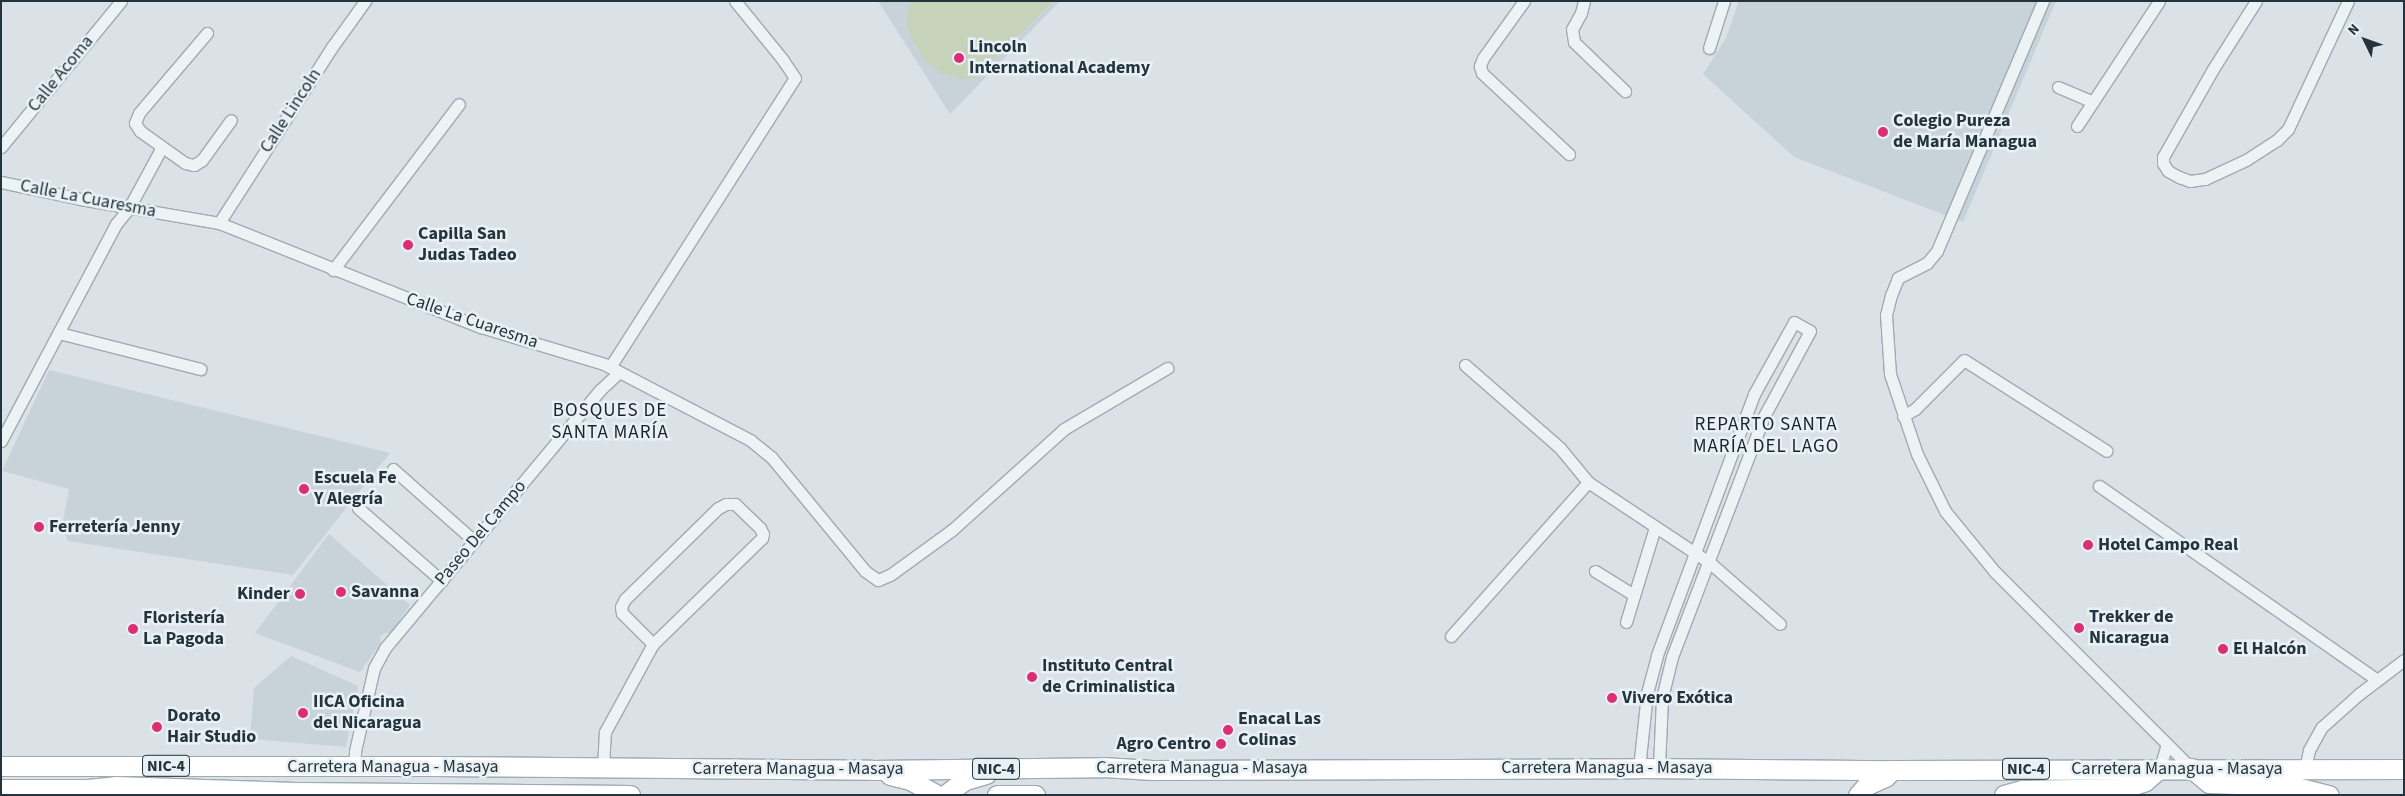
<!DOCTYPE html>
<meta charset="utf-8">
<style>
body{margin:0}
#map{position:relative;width:2405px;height:796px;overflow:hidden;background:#dae2e7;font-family:"Source Sans 3",sans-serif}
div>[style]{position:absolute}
.built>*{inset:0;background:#c8d2d9}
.green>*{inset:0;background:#c6d2ba}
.roads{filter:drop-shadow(1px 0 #9faab1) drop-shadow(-1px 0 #9faab1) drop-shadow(0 1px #9faab1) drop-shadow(0 -1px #9faab1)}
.minor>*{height:11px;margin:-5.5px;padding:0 5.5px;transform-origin:5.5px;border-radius:5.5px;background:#edf2f5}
.trunk>*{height:19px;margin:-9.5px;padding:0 9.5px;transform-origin:9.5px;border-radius:9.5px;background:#fff}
.dots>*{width:14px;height:14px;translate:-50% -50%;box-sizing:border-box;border:2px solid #eaf1f5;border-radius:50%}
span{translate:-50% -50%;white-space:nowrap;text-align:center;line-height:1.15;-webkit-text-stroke:5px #eaf1f5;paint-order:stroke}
.shield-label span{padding:1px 4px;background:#eaf1f5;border:1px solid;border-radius:4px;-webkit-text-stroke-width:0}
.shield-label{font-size:16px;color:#23343e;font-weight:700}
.poi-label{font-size:18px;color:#23343e;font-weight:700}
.left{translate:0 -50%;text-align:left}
.right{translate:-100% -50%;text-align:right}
.street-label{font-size:18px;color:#23343e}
.neighbourhood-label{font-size:19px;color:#16242f;letter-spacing:1px}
.frame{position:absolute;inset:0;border:2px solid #23343e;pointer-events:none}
.north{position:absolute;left:2340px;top:15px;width:50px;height:50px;-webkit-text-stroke:4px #eaf1f5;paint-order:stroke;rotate:312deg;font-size:14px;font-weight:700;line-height:20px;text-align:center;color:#23343e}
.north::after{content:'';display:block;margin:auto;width:18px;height:22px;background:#23343e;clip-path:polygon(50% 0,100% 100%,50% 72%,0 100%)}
</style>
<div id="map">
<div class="built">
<div style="clip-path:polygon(878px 1px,1060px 1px,950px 114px)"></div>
<div style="clip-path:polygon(1739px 1px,2056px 1px,1963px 222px,1794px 157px,1703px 74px,1726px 38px)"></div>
<div style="clip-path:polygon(49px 370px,225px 413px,390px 453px,293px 575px,68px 541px,62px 528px,69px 489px,2px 471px)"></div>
<div style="clip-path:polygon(329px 534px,410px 605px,400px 619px,401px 623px,391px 633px,385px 633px,380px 637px,381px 643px,360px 672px,255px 633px)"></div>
<div style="clip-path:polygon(291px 656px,358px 686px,346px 747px,250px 739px,254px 688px)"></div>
</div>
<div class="green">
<div style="clip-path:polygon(915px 1px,1053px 1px,975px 78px,964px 79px,941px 73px,924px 58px,912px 39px,906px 22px,909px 8px)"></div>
</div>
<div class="roads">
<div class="minor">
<div style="left:1524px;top:1px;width:70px;rotate:125.7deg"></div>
<div style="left:1483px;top:58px;width:9px;rotate:111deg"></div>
<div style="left:1480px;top:66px;width:7px;rotate:74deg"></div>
<div style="left:1482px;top:73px;width:119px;rotate:43deg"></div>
<div style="left:1584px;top:1px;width:12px;rotate:104deg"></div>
<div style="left:1581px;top:13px;width:18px;rotate:119deg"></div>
<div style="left:1572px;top:29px;width:13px;rotate:81deg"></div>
<div style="left:1574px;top:42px;width:71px;rotate:43.9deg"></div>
<div style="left:2043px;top:1px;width:272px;rotate:113deg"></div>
<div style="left:1937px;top:251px;width:16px;rotate:130deg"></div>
<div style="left:1927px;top:263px;width:33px;rotate:153deg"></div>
<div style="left:1898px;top:278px;width:18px;rotate:112deg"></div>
<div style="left:1891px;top:295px;width:21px;rotate:104deg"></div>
<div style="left:1886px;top:315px;width:59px;rotate:86.1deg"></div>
<div style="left:1890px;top:374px;width:84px;rotate:71.4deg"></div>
<div style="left:1917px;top:454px;width:64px;rotate:63.8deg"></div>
<div style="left:1945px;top:511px;width:79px;rotate:50.7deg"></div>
<div style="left:1995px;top:572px;width:277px;rotate:45deg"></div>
<div style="left:2256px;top:1px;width:80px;rotate:122.3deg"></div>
<div style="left:2213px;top:69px;width:101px;rotate:119.6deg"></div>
<div style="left:2163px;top:157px;width:6px;rotate:90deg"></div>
<div style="left:2163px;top:163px;width:9px;rotate:58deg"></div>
<div style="left:2168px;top:171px;width:13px;rotate:29deg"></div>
<div style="left:2179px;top:177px;width:12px;rotate:20deg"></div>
<div style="left:2190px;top:181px;width:15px;rotate:-8deg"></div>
<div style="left:2205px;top:179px;width:45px;rotate:-24.9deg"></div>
<div style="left:2246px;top:160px;width:37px;rotate:-33deg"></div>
<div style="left:2277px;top:140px;width:16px;rotate:-45deg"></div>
<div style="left:2288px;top:129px;width:141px;rotate:-64.9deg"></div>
<div style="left:207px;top:33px;width:105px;rotate:130.4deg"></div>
<div style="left:139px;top:113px;width:11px;rotate:112deg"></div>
<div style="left:135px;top:123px;width:9px;rotate:58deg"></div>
<div style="left:140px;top:131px;width:55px;rotate:35.4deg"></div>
<div style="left:185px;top:163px;width:9px;rotate:13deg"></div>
<div style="left:194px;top:165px;width:9px;rotate:-32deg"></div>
<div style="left:202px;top:160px;width:49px;rotate:-54.1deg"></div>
<div style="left:1709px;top:48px;width:49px;rotate:-72.3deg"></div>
<div style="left:2058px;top:87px;width:38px;rotate:23deg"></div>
<div style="left:2077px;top:126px;width:149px;rotate:-56.7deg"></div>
<div style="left:1px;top:147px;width:189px;rotate:-50.6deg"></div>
<div style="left:1px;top:182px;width:81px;rotate:12.1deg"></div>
<div style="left:80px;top:199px;width:141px;rotate:9.8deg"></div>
<div style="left:219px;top:223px;width:282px;rotate:21.7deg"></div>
<div style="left:481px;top:327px;width:128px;rotate:16.7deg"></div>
<div style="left:604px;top:364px;width:165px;rotate:27.5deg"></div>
<div style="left:750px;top:440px;width:28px;rotate:39deg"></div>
<div style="left:772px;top:458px;width:146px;rotate:50.5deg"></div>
<div style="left:865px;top:571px;width:16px;rotate:35deg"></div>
<div style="left:878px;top:580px;width:13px;rotate:-23deg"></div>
<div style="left:890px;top:575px;width:77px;rotate:-36deg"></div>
<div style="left:952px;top:530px;width:151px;rotate:-42deg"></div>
<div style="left:1064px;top:429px;width:120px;rotate:-30.6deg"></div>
<div style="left:219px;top:223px;width:209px;rotate:-57.3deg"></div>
<div style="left:332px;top:47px;width:57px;rotate:-54.3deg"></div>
<div style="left:333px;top:270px;width:208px;rotate:-52.8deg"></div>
<div style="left:59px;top:333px;width:146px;rotate:14.3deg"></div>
<div style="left:1465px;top:365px;width:126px;rotate:41.1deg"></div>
<div style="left:1560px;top:448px;width:44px;rotate:50.5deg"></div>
<div style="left:1588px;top:482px;width:145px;rotate:33.5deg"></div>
<div style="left:1709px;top:562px;width:94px;rotate:41.1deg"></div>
<div style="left:610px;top:367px;width:343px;rotate:-57.4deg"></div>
<div style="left:795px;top:78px;width:22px;rotate:-124deg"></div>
<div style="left:783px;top:60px;width:76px;rotate:-129.1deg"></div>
<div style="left:1903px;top:416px;width:14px;rotate:-30deg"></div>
<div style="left:1915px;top:409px;width:69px;rotate:-45deg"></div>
<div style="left:1964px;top:360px;width:169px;rotate:32.5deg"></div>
<div style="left:1px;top:441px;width:246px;rotate:-62.1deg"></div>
<div style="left:116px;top:224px;width:21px;rotate:-51deg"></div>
<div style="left:129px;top:208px;width:69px;rotate:-61.6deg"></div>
<div style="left:393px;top:469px;width:108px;rotate:41.6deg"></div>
<div style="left:2099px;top:486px;width:339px;rotate:34.9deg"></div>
<div style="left:358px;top:508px;width:111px;rotate:41deg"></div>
<div style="left:1595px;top:571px;width:46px;rotate:31.6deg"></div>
<div style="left:1626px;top:622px;width:99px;rotate:-73deg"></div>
<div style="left:1451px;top:636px;width:206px;rotate:-48.3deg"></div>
<div style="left:354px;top:767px;width:16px;rotate:-86deg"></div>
<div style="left:355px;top:751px;width:85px;rotate:-77.1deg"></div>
<div style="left:374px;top:668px;width:23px;rotate:-61deg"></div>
<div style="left:385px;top:648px;width:336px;rotate:-50.2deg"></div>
<div style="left:600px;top:390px;width:26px;rotate:-43deg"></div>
<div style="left:603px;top:768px;width:36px;rotate:-87deg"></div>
<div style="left:605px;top:732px;width:100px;rotate:-61.4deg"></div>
<div style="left:653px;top:644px;width:152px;rotate:-44.2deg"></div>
<div style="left:762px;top:538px;width:4px;rotate:-76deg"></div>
<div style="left:763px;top:534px;width:7px;rotate:-117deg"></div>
<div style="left:760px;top:528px;width:35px;rotate:-136deg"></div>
<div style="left:735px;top:504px;width:9px;rotate:180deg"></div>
<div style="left:726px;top:504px;width:9px;rotate:153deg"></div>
<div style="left:718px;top:508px;width:130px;rotate:135.6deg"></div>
<div style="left:625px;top:599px;width:9px;rotate:117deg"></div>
<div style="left:621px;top:607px;width:6px;rotate:81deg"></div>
<div style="left:622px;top:613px;width:44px;rotate:45deg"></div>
<div style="left:1639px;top:768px;width:75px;rotate:-83.9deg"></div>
<div style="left:1647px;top:693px;width:39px;rotate:-75deg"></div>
<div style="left:1657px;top:655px;width:278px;rotate:-69.6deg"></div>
<div style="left:1754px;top:394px;width:82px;rotate:-60.9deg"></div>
<div style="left:1794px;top:322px;width:18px;rotate:29deg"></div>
<div style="left:1810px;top:331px;width:97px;rotate:118.4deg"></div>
<div style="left:1764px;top:416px;width:258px;rotate:110.9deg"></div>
<div style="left:1672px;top:657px;width:42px;rotate:103.7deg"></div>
<div style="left:1662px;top:698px;width:70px;rotate:92.5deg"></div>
<div style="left:2160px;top:768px;width:25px;rotate:-74deg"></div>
<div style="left:2305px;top:769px;width:19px;rotate:-78deg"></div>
<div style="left:2309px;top:750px;width:26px;rotate:-61deg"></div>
<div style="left:2322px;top:727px;width:50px;rotate:-41.7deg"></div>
<div style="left:2359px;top:694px;width:56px;rotate:-37.1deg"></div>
</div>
<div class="trunk">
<div style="left:1px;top:766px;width:434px"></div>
<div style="left:435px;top:766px;width:437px;rotate:0.5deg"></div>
<div style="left:872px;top:770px;width:231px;rotate:-0.7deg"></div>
<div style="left:1103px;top:767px;width:49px;rotate:3.5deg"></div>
<div style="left:1152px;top:770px;width:487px;rotate:-0.2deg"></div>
<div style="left:1639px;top:768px;width:253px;rotate:0.5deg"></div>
<div style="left:1892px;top:770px;width:512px;rotate:-0.11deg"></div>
<div style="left:2191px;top:768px;width:23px;rotate:40deg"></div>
<div style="left:2209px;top:783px;width:83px;rotate:2.1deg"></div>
<div style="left:2292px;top:786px;width:38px;rotate:14deg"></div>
<div style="left:890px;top:775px;width:21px;rotate:14deg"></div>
<div style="left:910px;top:780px;width:31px;rotate:29deg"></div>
<div style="left:1px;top:789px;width:87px"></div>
<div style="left:88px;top:789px;width:27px;rotate:-6deg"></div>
<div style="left:115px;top:786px;width:180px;rotate:1.9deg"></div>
<div style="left:295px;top:792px;width:335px;rotate:0.5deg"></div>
<div style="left:945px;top:795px;width:25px;rotate:-37deg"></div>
<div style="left:965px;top:780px;width:22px;rotate:-16deg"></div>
<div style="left:997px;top:795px;width:38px"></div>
<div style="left:1858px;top:795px;width:13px;rotate:-48deg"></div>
<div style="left:1867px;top:785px;width:20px;rotate:-24deg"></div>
<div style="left:1885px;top:777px;width:10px;rotate:-45deg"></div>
<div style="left:2004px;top:795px;width:19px;rotate:-16deg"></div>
<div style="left:2022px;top:790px;width:103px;rotate:-1.1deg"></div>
<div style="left:2125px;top:788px;width:21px;rotate:-19deg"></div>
<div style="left:2145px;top:781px;width:20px;rotate:-41deg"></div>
</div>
</div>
<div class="dots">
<div style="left:959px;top:58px;background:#dc2f73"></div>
<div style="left:1883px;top:132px;background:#dc2f73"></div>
<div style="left:408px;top:245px;background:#dc2f73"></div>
<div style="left:304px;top:489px;background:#dc2f73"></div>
<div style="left:39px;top:527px;background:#dc2f73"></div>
<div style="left:2088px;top:545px;background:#dc2f73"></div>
<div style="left:341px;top:592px;background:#dc2f73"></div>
<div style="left:300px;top:594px;background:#dc2f73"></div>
<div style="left:2079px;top:628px;background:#dc2f73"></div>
<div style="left:133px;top:629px;background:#dc2f73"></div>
<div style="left:2223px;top:649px;background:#dc2f73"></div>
<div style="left:1032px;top:677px;background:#dc2f73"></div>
<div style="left:1612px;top:698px;background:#dc2f73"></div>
<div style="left:303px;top:713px;background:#dc2f73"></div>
<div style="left:157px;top:727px;background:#dc2f73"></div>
<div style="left:1228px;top:730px;background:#dc2f73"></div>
<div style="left:1221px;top:744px;background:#dc2f73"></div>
</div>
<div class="shield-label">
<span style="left:166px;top:766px">NIC-4</span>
<span style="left:996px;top:769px">NIC-4</span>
<span style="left:2026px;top:769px">NIC-4</span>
</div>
<div class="poi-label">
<span class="left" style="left:969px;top:58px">Lincoln<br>International Academy</span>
<span class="left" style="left:1893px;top:132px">Colegio Pureza<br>de María Managua</span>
<span class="left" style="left:418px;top:245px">Capilla San<br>Judas Tadeo</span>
<span class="left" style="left:314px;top:489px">Escuela Fe<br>Y Alegría</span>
<span class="left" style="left:49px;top:527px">Ferretería Jenny</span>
<span class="left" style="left:2098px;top:545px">Hotel Campo Real</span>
<span class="left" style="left:351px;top:592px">Savanna</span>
<span class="right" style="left:290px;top:594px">Kinder</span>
<span class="left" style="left:2089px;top:628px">Trekker de<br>Nicaragua</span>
<span class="left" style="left:143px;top:629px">Floristería<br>La Pagoda</span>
<span class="left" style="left:2233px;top:649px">El Halcón</span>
<span class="left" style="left:1042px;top:677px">Instituto Central<br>de Criminalistica</span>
<span class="left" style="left:1622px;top:698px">Vivero Exótica</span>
<span class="left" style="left:313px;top:713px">IICA Oficina<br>del Nicaragua</span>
<span class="left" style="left:167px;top:727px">Dorato<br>Hair Studio</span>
<span class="left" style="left:1238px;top:730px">Enacal Las<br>Colinas</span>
<span class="right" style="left:1211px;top:744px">Agro Centro</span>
</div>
<div class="street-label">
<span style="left:61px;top:74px;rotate:-51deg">Calle Acoma</span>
<span style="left:291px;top:111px;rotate:-57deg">Calle Lincoln</span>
<span style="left:88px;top:199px;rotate:11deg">Calle La Cuaresma</span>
<span style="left:472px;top:321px;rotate:19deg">Calle La Cuaresma</span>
<span style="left:481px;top:533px;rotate:-50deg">Paseo Del Campo</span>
<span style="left:393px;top:767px">Carretera Managua - Masaya</span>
<span style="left:1202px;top:768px">Carretera Managua - Masaya</span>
<span style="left:1607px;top:768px">Carretera Managua - Masaya</span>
<span style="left:798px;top:769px">Carretera Managua - Masaya</span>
<span style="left:2177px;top:769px">Carretera Managua - Masaya</span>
</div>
<div class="neighbourhood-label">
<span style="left:610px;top:422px">BOSQUES DE<br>SANTA MARÍA</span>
<span style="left:1766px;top:436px">REPARTO SANTA<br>MARÍA DEL LAGO</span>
</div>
<div class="frame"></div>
<div class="north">N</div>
</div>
